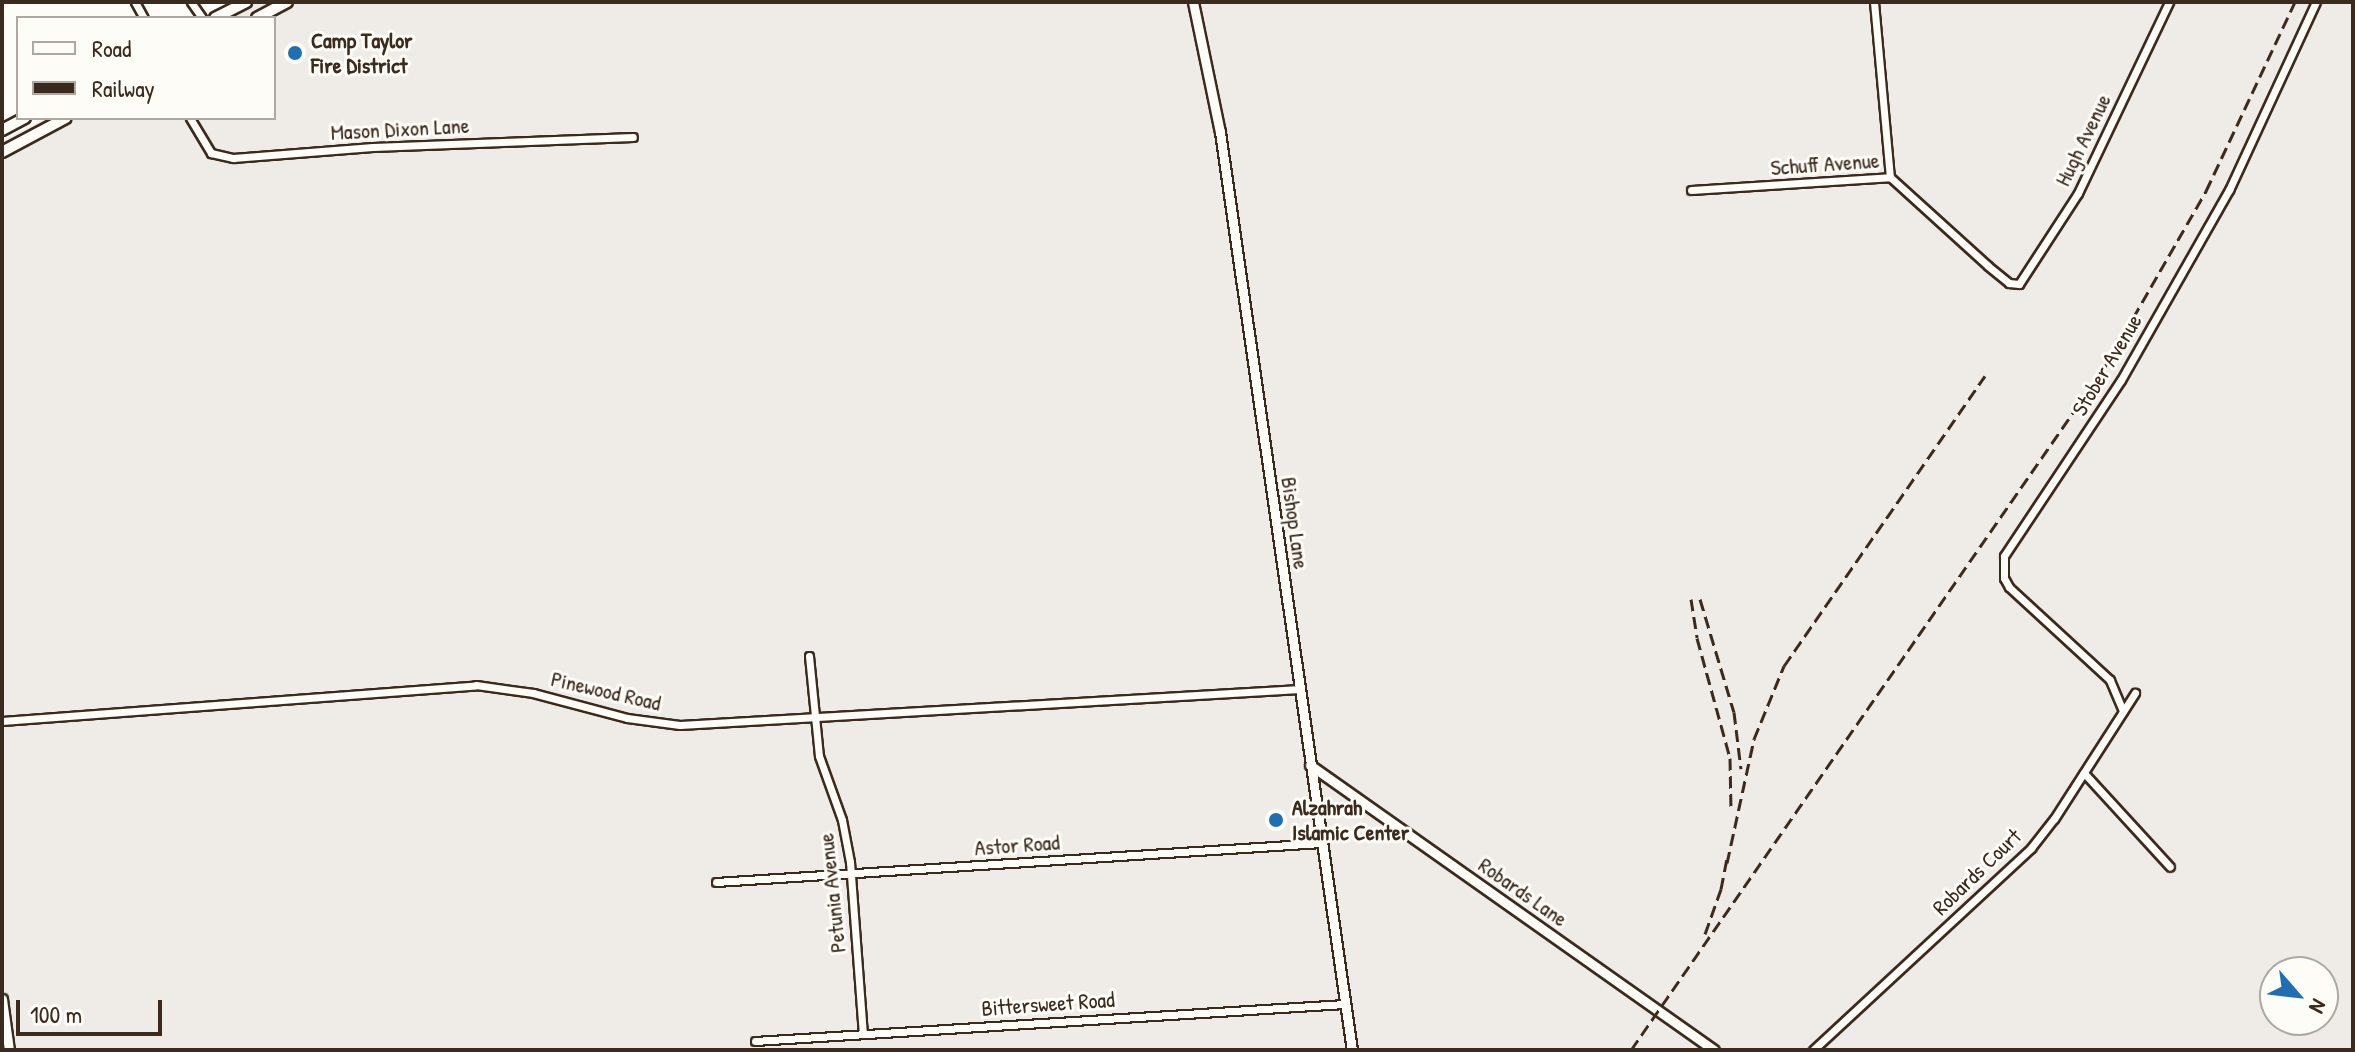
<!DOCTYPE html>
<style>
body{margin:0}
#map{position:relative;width:2355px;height:1052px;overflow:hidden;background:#fdfcf7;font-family:"Patrick Hand",sans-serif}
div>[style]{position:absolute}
.built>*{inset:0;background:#efece7}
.roads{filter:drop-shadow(2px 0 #3b2a1e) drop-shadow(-2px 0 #3b2a1e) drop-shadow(0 2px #3b2a1e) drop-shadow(0 -2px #3b2a1e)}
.minor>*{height:7px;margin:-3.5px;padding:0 3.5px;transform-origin:3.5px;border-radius:3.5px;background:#fdfcf7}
.tertiary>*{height:9px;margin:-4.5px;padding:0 4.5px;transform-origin:4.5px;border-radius:4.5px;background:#fdfcf7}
.secondary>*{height:10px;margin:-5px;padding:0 5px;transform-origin:5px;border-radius:5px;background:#fdfcf7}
.rail>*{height:3px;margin-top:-1.5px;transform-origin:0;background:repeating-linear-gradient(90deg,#3b2a1e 0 12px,transparent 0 18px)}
.dots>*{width:22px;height:22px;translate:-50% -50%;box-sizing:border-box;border:4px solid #fdfcf7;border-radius:50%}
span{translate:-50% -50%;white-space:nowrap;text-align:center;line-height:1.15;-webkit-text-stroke:6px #fdfcf7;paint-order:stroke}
.poi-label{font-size:22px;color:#3b2a1e;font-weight:700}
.left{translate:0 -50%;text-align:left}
.street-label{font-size:22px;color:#3b2a1e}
.frame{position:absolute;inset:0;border:4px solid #3b2a1e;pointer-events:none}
.legend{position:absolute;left:16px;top:16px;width:260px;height:104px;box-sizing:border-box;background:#fdfcf7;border:2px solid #afa8a0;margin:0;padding:10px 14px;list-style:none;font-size:24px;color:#3b2a1e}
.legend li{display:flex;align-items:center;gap:16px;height:40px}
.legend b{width:40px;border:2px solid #afa8a0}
.north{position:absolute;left:2259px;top:956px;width:80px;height:80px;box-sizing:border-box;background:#fdfcf7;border:2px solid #afa8a0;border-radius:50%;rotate:118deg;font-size:22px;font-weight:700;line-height:32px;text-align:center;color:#3b2a1e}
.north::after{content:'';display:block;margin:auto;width:28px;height:36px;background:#1f6fb2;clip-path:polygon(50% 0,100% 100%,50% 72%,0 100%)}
.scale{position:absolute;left:16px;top:1000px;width:146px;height:36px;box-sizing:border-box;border:4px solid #3b2a1e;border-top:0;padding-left:10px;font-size:24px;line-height:28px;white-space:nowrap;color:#3b2a1e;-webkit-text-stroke:6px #fdfcf7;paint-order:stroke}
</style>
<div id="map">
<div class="built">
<div style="clip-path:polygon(evenodd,246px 2px,2353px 2px,2353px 1050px,2px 1050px,2px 141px,46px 118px,274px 118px,274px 18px,215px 18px,246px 2px,2275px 972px,2323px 972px,2323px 1020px,2275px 1020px,2275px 972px)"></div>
</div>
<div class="roads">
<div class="minor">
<div style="left:135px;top:2px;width:18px;rotate:61deg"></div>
<div style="left:191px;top:2px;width:19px;rotate:55deg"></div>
<div style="left:1874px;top:2px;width:176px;rotate:84.8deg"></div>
<div style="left:190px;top:118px;width:41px;rotate:59deg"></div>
<div style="left:211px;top:153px;width:23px;rotate:13deg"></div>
<div style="left:233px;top:158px;width:140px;rotate:-4.5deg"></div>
<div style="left:373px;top:147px;width:260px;rotate:-2.2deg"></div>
<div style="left:1691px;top:190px;width:199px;rotate:-3.7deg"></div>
<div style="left:1890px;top:177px;width:132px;rotate:42.2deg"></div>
<div style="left:1988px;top:266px;width:27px;rotate:39deg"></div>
<div style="left:2009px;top:283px;width:10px;rotate:6deg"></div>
<div style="left:2019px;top:284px;width:108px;rotate:-57deg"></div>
<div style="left:2078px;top:193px;width:212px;rotate:-64.5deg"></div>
<div style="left:809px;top:656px;width:100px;rotate:84.3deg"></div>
<div style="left:819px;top:756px;width:68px;rotate:70.2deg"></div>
<div style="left:842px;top:820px;width:43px;rotate:79.2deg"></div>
<div style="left:850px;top:862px;width:172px;rotate:85.7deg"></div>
<div style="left:2123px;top:711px;width:34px;rotate:-113deg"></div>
<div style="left:2110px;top:680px;width:137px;rotate:-137.4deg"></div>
<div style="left:2009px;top:587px;width:10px;rotate:-119deg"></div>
<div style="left:2004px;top:578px;width:22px;rotate:-90deg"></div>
<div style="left:2004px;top:556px;width:211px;rotate:-56.4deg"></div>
<div style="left:2121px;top:380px;width:219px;rotate:-60.4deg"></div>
<div style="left:2229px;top:190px;width:207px;rotate:-65.2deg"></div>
<div style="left:2px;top:721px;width:475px;rotate:-4.3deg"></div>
<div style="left:476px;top:685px;width:58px;rotate:8deg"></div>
<div style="left:533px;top:693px;width:97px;rotate:14.9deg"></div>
<div style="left:627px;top:718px;width:53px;rotate:7.5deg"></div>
<div style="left:680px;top:725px;width:621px;rotate:-3.32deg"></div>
<div style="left:2084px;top:773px;width:127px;rotate:47.5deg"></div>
<div style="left:716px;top:882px;width:605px;rotate:-3.69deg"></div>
<div style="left:755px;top:1041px;width:591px;rotate:-3.59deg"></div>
<div style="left:1813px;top:1050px;width:297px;rotate:-42.8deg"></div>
<div style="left:2031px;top:848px;width:37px;rotate:-52deg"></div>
<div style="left:2054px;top:819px;width:150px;rotate:-57.3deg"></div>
</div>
<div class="tertiary">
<div style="left:1193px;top:2px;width:133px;rotate:78.3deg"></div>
<div style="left:1220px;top:132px;width:927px;rotate:81.82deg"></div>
<div style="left:1310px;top:765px;width:494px;rotate:35.2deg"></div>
<div style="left:2px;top:999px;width:51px;rotate:82.2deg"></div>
</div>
<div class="secondary">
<div style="left:215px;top:18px;width:35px;rotate:-27deg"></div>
<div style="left:257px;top:18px;width:34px;rotate:-28deg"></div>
<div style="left:2px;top:130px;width:26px;rotate:-28deg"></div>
<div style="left:2px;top:152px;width:72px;rotate:-28deg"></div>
</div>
</div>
<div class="rail">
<div style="left:1691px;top:599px;width:39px;rotate:81deg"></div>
<div style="left:1697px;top:638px;width:124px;rotate:74.6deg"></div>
<div style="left:1730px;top:758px;width:52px;rotate:88.9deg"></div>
<div style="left:1700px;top:599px;width:118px;rotate:73.3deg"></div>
<div style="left:1734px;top:712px;width:57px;rotate:83deg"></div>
<div style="left:1727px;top:863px;width:127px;rotate:-77.7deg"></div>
<div style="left:1754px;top:739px;width:79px;rotate:-67.7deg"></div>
<div style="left:1784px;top:666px;width:353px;rotate:-55.3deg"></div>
<div style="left:1705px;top:934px;width:48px;rotate:-70.4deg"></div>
<div style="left:1721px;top:889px;width:36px;rotate:-79deg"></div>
<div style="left:1631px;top:1050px;width:834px;rotate:-55.26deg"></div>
<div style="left:2106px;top:365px;width:201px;rotate:-60.1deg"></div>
<div style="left:2206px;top:191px;width:209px;rotate:-64.8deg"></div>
</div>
<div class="dots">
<div style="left:295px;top:53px;background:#1f6fb2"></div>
<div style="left:1276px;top:820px;background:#1f6fb2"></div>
</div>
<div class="poi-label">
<span class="left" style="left:311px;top:53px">Camp Taylor<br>Fire District</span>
<span class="left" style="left:1292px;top:820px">Alzahrah<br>Islamic Center</span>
</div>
<div class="street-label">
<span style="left:400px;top:129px;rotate:-3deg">Mason Dixon Lane</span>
<span style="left:2083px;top:140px;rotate:-64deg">Hugh Avenue</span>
<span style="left:1825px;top:164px;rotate:-4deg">Schuff Avenue</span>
<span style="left:2107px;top:365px;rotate:-59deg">Stober Avenue</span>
<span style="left:1295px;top:523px;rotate:82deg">Bishop Lane</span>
<span style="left:606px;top:691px;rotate:13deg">Pinewood Road</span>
<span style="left:1017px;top:845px;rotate:-4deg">Astor Road</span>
<span style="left:1977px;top:872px;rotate:-44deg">Robards Court</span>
<span style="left:1523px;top:892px;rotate:35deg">Robards Lane</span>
<span style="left:832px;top:893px;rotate:-96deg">Petunia Avenue</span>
<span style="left:1048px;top:1004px;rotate:-4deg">Bittersweet Road</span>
</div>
<div class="frame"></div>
<ul class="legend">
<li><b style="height:10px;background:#fdfcf7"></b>Road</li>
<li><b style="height:10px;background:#3b2a1e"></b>Railway</li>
</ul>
<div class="north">N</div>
<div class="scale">100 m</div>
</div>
